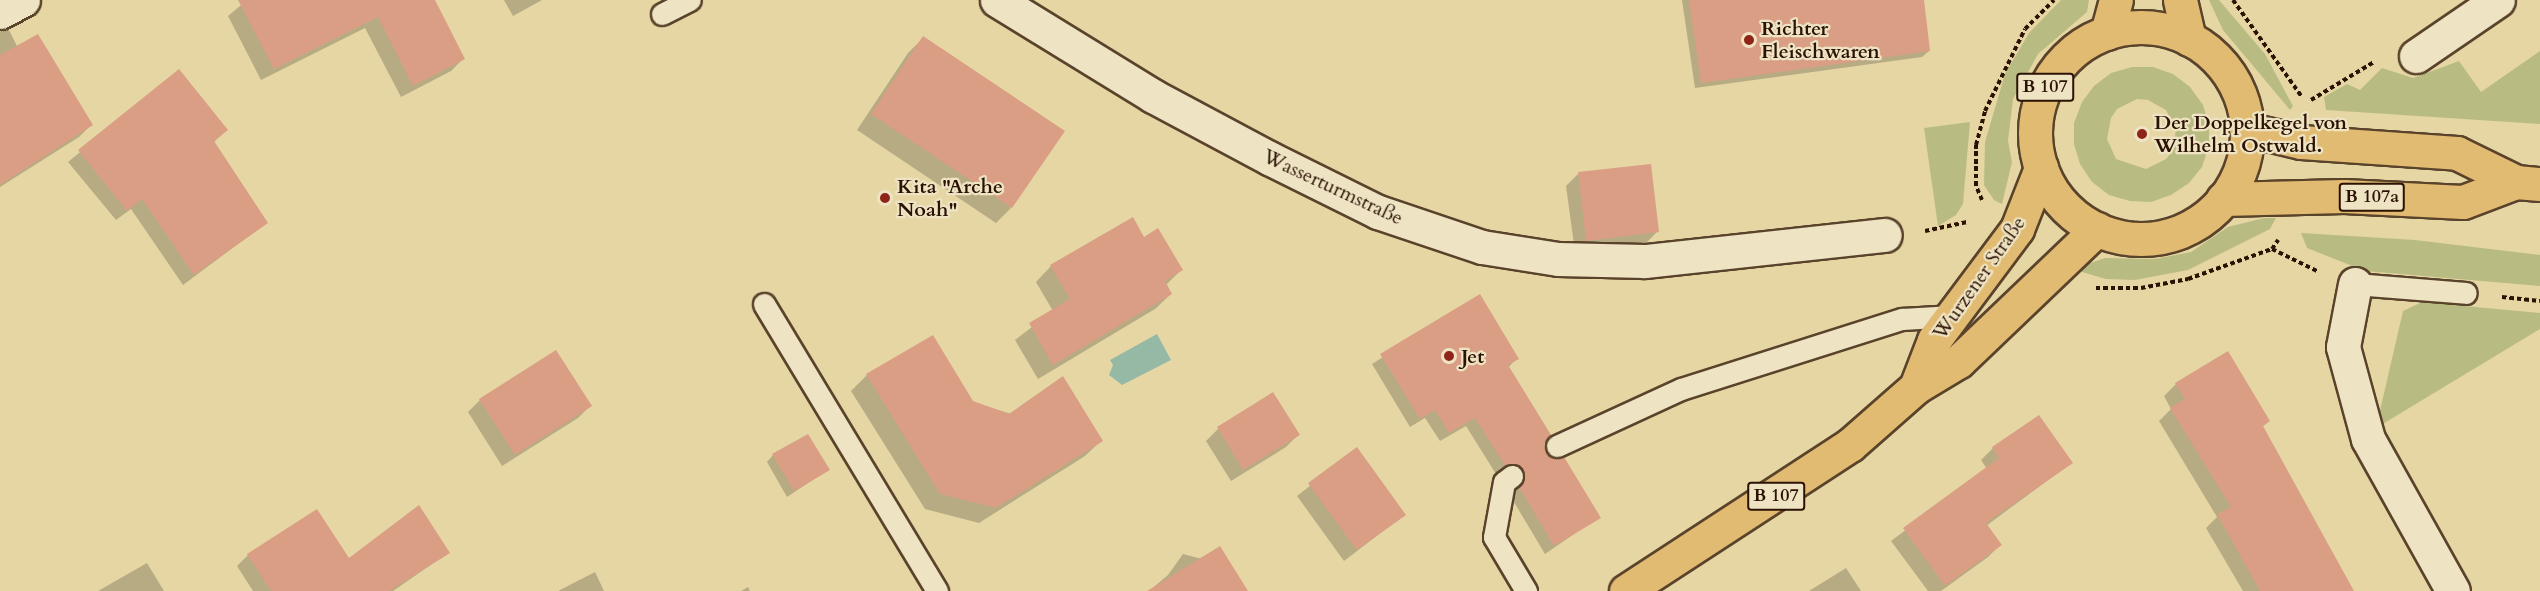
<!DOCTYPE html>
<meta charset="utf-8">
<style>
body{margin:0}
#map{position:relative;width:2540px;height:591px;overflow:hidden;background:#e5d6a4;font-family:Cardo,serif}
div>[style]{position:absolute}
.green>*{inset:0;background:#b9bc82}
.water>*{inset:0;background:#96b9a6}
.shadow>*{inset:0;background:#0003}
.building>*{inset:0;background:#da9e85}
.path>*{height:4px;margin-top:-2px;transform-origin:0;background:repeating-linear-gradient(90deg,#2b1203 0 4.5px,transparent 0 7.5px)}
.roads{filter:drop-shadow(2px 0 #5a432b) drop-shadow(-2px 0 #5a432b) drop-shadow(0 2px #5a432b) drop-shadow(0 -2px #5a432b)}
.lane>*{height:21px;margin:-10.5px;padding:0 10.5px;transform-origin:10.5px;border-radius:10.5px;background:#eee4c4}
.street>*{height:33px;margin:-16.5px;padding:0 16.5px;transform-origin:16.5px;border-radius:16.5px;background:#eee4c4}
.primary>*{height:33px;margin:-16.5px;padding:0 16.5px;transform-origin:16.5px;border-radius:16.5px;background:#e2bb72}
.primary>.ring{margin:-16.5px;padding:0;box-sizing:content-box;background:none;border:33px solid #e2bb72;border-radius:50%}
.dots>*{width:16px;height:16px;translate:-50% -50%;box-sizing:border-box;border:3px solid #eee4c4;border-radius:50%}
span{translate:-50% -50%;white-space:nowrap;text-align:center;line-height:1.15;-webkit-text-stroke:4.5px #eee4c4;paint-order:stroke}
.shield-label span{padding:2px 4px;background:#eee4c4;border:2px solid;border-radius:4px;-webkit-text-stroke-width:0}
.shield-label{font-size:18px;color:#2b1203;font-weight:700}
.poi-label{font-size:20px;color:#2b1203;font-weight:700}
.left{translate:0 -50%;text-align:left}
.street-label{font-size:20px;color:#2b1203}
</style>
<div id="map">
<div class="green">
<div style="clip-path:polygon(2061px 0,2089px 0,2087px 12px,2038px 54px,2013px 99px,2008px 141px,2012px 162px,2002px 204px,1994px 200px,1984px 185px,1985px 142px,2005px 74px,2029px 33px)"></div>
<div style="clip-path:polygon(2209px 0,2219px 0,2265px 54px,2293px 106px,2290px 110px,2223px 30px)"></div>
<div style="clip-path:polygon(2540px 51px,2540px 124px,2326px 110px,2324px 97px,2347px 84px,2360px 90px,2382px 68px,2413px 78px,2459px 61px,2481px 92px)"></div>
<div style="clip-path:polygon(evenodd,2132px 67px,2153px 67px,2173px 74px,2190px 87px,2203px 105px,2209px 125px,2209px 146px,2202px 167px,2189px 183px,2171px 195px,2151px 202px,2130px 201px,2109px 195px,2092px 182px,2080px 164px,2074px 144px,2074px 123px,2082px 102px,2094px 86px,2111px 73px,2132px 67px,2137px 99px,2148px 100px,2166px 110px,2176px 129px,2173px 150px,2166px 159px,2146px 169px,2116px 159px,2107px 139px,2111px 118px,2117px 109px,2137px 99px)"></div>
<div style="clip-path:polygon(1970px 122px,1963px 204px,1956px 215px,1938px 226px,1924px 128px)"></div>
<div style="clip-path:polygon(2264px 218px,2276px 218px,2270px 229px,2188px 270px,2135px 280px,2106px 279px,2082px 272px,2082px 266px,2105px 258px,2155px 259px,2191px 252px,2228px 227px)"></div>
<div style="clip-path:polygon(2301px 233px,2415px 240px,2540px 255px,2540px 286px,2365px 271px,2307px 248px)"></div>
<div style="clip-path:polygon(2422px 302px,2540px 313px,2540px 329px,2376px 428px,2403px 311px)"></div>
</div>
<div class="water">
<div style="clip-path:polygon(1157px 334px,1171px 360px,1122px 385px,1109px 375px,1113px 365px,1110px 360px)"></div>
</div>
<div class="shadow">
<div style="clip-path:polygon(247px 0,434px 0,463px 59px,451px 71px,401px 97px,365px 28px,261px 80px,228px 16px)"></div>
<div style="clip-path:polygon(504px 0,542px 0,513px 16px)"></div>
<div style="clip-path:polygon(1682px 0,1922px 0,1929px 51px,1922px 57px,1695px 88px)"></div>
<div style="clip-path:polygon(9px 30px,17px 46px,91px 125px,79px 137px,0 187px,0 32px)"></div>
<div style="clip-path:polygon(923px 38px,1011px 208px,996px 223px,857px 130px,908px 53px)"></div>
<div style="clip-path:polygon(179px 71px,226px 130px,213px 143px,266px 223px,183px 285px,131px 209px,116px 220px,68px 162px)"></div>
<div style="clip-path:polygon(1578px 174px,1657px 232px,1645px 244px,1575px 252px,1566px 186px)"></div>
<div style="clip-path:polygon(1144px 239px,1181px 270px,1166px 285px,1171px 294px,1155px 309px,1038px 379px,1015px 340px,1053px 311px,1036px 282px,1051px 266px)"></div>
<div style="clip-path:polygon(1479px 296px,1517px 358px,1508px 368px,1544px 453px,1599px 517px,1545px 554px,1511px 497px,1515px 491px,1513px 477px,1496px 474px,1466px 426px,1440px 441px,1425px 418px,1410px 427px,1372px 364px)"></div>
<div style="clip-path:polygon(932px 337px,972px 402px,1101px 441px,1085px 456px,979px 523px,925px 509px,851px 391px,867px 375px)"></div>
<div style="clip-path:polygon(2176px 384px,2268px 421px,2262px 427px,2353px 591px,2243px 591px,2206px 528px,2217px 517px,2159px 421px,2171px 409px,2164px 396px)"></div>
<div style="clip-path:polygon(1272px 394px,1298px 435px,1286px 447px,1231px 481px,1206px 441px,1218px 429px)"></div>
<div style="clip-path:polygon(480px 400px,590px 406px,578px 418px,502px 466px,468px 412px)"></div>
<div style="clip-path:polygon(2039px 417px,2071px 463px,1986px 526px,2000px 545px,1988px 557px,1941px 591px,1928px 591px,1891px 541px,1987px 469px,1981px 460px,1993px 448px)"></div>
<div style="clip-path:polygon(1357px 449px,1404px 515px,1344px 561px,1297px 496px)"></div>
<div style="clip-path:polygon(773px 455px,828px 470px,787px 497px,767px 462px)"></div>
<div style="clip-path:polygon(448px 553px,393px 591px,253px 591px,237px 566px,248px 555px,348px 560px)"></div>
<div style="clip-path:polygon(1183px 554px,1202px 559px,1246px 591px,1149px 591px,1168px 575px)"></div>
<div style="clip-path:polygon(147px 563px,164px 591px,98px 591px)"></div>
<div style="clip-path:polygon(1846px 568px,1861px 591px,1809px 591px)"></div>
<div style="clip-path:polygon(595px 572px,604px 591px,558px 591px)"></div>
<div style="clip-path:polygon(748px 587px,750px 591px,741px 591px)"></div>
</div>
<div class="building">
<div style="clip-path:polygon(238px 0,435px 0,465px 59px,413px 86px,378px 17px,274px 69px)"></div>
<div style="clip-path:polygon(1689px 0,1924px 0,1930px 51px,1701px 83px)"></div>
<div style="clip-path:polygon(38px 34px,93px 125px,0 185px,0 55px)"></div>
<div style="clip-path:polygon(923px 36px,1065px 131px,1012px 208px,871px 114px)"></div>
<div style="clip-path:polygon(179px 69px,228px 130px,214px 141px,268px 223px,194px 275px,142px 199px,127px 211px,78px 150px)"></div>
<div style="clip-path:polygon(1651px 164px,1659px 232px,1586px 241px,1578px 172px)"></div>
<div style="clip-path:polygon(1133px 217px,1144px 237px,1158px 228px,1183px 270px,1165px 281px,1172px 294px,1053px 365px,1029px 323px,1070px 299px,1050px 265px)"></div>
<div style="clip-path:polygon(1480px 294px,1519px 359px,1508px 365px,1551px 435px,1544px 444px,1546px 452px,1555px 459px,1564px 457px,1601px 518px,1554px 546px,1519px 487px,1524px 480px,1522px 468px,1505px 465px,1475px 418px,1449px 433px,1435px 410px,1420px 419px,1380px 354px)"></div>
<div style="clip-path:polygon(933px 335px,973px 401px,1009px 414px,1063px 376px,1103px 441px,996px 508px,940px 494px,866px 374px)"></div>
<div style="clip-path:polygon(556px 350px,592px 406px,515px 455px,479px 399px)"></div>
<div style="clip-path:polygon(2228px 351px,2270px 421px,2263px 426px,2354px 591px,2260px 591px,2217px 514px,2231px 507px,2170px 408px,2185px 399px,2175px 383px)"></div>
<div style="clip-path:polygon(1273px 392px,1300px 435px,1243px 470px,1217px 427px)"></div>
<div style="clip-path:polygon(2039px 415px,2073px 463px,1986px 523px,2002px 545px,1945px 586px,1903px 528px,1999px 458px,1992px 447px)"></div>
<div style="clip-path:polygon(808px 434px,830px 470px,794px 491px,772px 454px)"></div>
<div style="clip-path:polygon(1357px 447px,1406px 515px,1357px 550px,1308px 483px)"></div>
<div style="clip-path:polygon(419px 505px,450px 553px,389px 591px,271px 591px,247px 554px,317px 509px,349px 558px)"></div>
<div style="clip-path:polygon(1220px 546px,1248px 591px,1147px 591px)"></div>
</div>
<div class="path">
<div style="left:2233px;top:0;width:119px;rotate:54.6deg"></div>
<div style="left:2311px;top:100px;width:74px;rotate:-31.1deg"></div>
<div style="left:1982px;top:200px;width:15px;rotate:-113deg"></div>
<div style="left:1976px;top:186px;width:41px;rotate:-90deg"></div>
<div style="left:1976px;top:145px;width:35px;rotate:-75deg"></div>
<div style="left:1985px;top:111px;width:91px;rotate:-64deg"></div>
<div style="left:2025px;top:29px;width:41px;rotate:-45deg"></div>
<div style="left:1925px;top:231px;width:43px;rotate:-12.1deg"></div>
<div style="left:2272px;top:249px;width:50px;rotate:26.1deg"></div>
<div style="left:2096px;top:288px;width:45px"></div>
<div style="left:2141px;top:288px;width:48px;rotate:-10.8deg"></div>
<div style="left:2188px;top:279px;width:89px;rotate:-19.7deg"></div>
<div style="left:2272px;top:249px;width:11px;rotate:-56deg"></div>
<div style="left:2502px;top:297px;width:38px;rotate:6deg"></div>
</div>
<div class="roads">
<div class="lane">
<div style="left:662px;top:14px;width:31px;rotate:-27deg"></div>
<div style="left:2355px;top:284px;width:111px;rotate:4.6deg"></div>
<div style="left:764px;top:304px;width:335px;rotate:58.9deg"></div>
<div style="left:1557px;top:446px;width:136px;rotate:-24.7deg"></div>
<div style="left:1681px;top:389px;width:232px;rotate:-17.6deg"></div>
<div style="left:1902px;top:319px;width:51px;rotate:-3.4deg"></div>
<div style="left:1512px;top:476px;width:10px;rotate:143deg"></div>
<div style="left:1504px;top:482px;width:56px;rotate:100.3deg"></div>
<div style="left:1494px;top:537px;width:63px;rotate:59.3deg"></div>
</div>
<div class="street">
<div style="left:997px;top:0;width:183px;rotate:31.6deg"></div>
<div style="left:1153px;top:96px;width:132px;rotate:28.1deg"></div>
<div style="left:1269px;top:158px;width:122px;rotate:26.4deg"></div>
<div style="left:1378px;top:212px;width:110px;rotate:18.6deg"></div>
<div style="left:1482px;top:247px;width:77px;rotate:9deg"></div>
<div style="left:1558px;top:259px;width:87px;rotate:1.3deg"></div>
<div style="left:1645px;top:261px;width:241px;rotate:-6.2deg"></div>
<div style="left:0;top:12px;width:26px;rotate:-28deg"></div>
<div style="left:2416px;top:56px;width:99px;rotate:-34.3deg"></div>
<div style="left:2355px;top:284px;width:64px;rotate:100.8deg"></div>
<div style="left:2343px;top:347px;width:95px;rotate:74.8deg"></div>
<div style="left:2368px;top:439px;width:174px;rotate:60.8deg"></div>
</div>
<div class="primary">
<div style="left:2180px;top:0;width:40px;rotate:77deg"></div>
<div class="ring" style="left:2035px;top:27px;width:179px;height:179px"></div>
<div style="left:2107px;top:33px;width:34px;rotate:-75deg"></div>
<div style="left:2246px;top:129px;width:57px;rotate:13.3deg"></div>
<div style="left:2301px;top:142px;width:156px;rotate:4deg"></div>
<div style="left:2457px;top:153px;width:66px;rotate:26.2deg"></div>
<div style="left:2516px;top:182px;width:24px;rotate:5deg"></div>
<div style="left:2223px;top:199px;width:121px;rotate:-1.4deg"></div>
<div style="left:2344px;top:196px;width:119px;rotate:2.9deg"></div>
<div style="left:2463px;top:202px;width:57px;rotate:-20.7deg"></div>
<div style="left:1916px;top:387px;width:50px;rotate:-69deg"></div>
<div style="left:1934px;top:340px;width:139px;rotate:-53.2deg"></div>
<div style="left:2017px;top:229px;width:66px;rotate:-68.5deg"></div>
<div style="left:1626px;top:591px;width:267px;rotate:-33.1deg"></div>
<div style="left:1850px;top:445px;width:88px;rotate:-41.3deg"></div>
<div style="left:1916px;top:387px;width:50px;rotate:-31.2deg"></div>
<div style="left:1959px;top:361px;width:191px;rotate:-43.7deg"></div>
</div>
</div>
<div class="dots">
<div style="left:1749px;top:40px;background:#8f2418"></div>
<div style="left:2142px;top:134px;background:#8f2418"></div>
<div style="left:885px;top:198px;background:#8f2418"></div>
<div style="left:1449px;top:356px;background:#8f2418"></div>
</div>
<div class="shield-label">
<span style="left:2045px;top:87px">B 107</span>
<span style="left:2372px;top:197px">B 107a</span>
<span style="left:1776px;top:496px">B 107</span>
</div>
<div class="poi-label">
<span class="left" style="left:1761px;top:40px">Richter<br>Fleischwaren</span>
<span class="left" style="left:2154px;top:134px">Der Doppelkegel von<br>Wilhelm Ostwald.</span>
<span class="left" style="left:897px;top:198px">Kita "Arche<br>Noah"</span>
<span class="left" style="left:1461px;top:356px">Jet</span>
</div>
<div class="street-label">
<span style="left:1333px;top:187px;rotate:25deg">Wasserturmstraße</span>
<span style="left:1979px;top:278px;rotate:-55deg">Wurzener Straße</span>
</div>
</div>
